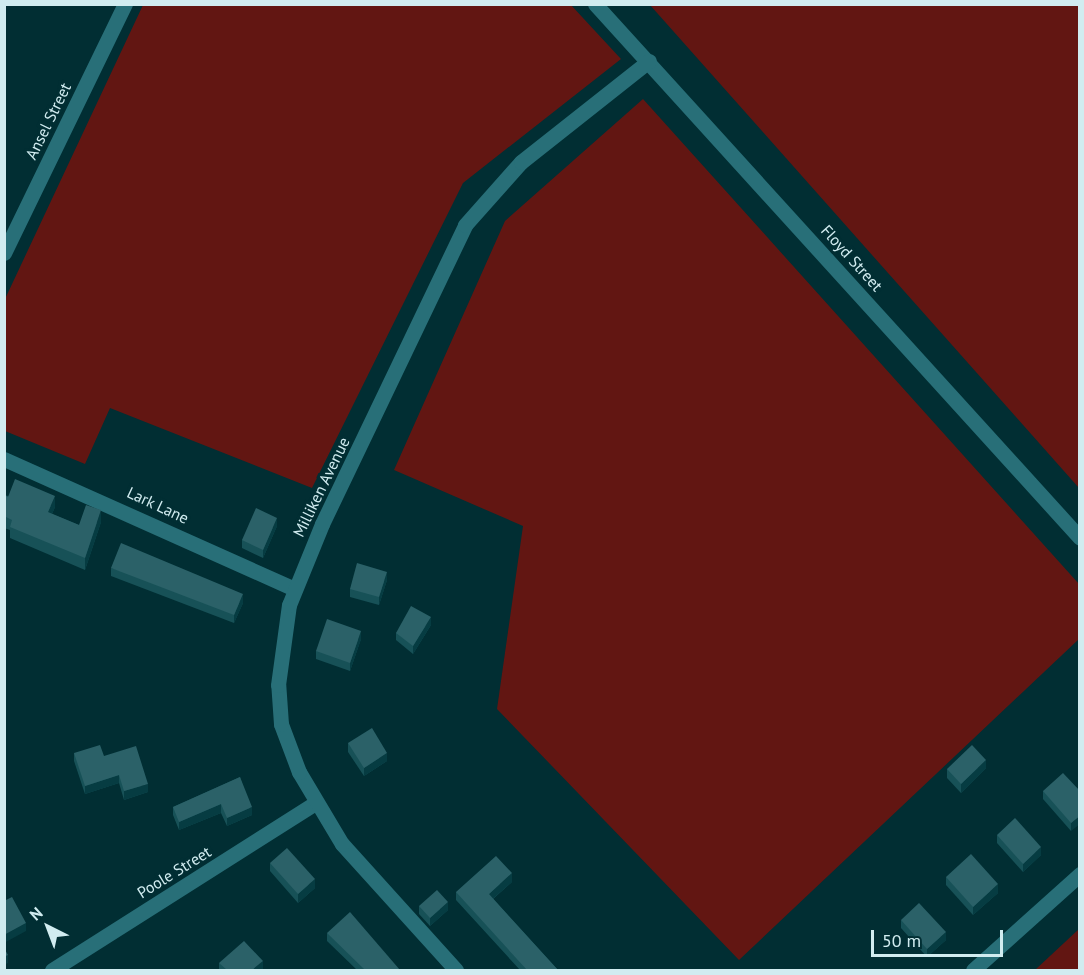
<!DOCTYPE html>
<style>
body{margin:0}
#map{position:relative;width:1084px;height:975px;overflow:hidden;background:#012e33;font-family:"PT Sans",sans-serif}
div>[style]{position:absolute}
.green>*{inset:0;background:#621612}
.minor>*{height:15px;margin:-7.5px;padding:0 7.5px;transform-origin:7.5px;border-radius:7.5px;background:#286f78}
.wall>*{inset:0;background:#175157}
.shaded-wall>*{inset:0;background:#063c42}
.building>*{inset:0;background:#2b6168}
span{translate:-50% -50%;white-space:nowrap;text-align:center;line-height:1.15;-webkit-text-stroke:6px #012e33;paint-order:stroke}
.street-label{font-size:16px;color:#d1ecf0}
.frame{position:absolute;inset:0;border:6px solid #d1ecf0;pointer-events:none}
.north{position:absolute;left:18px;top:897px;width:60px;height:60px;-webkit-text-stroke:4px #012e33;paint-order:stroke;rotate:318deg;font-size:16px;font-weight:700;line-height:24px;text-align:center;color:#d1ecf0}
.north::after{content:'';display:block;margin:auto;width:21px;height:27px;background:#d1ecf0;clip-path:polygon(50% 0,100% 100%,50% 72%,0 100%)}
.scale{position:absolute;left:871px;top:930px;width:132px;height:27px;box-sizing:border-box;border:3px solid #d1ecf0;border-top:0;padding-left:8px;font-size:18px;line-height:21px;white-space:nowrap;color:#d1ecf0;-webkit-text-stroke:4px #012e33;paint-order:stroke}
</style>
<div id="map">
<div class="green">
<div style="clip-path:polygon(143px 5px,571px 5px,621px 59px,463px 183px,312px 488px,110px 408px,85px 464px,5px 431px,5px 299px)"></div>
<div style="clip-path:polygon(650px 5px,1079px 5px,1079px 488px)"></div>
<div style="clip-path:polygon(643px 99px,1079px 584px,1079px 639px,739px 960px,497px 709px,523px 526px,394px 470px,505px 221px)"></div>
<div style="clip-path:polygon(1079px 929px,1079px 970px,1035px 970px)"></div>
</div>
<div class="minor">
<div style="left:595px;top:4px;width:721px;rotate:47.75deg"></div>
<div style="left:4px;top:253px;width:277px;rotate:-64.1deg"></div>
<div style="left:4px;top:459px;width:318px;rotate:24.1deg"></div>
<div style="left:52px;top:970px;width:312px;rotate:-32.4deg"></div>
<div style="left:456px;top:970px;width:170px;rotate:-132.1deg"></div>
<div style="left:342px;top:844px;width:84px;rotate:-120.8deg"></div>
<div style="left:299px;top:772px;width:51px;rotate:-110.6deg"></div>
<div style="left:281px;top:724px;width:39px;rotate:-94deg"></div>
<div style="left:278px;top:685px;width:81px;rotate:-82.2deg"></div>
<div style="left:289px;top:605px;width:87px;rotate:-67.8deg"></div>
<div style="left:322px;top:524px;width:331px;rotate:-64.4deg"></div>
<div style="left:465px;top:225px;width:84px;rotate:-48.4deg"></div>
<div style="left:521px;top:162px;width:163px;rotate:-38.3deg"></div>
<div style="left:973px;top:970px;width:144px;rotate:-41.9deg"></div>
</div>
<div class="wall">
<div style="clip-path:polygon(4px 495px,55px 507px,52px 514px,79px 525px,101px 522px,85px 570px,10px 538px,10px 530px,4px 528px)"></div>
<div style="clip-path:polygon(277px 526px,263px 558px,242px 548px,242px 540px)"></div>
<div style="clip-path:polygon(111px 568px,243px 603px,234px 623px,111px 576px)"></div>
<div style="clip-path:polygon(387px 580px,379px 605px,350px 597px,350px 589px)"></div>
<div style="clip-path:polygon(431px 625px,413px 654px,396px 640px,396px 633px)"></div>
<div style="clip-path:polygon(361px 639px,350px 671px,316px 659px,316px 651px)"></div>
<div style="clip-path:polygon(348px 743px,387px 761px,364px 776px,348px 752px)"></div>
<div style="clip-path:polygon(74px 753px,104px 756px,148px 792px,124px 800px,119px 783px,85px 794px,74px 761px)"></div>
<div style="clip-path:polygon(986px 768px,961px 793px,947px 778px,947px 769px)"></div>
<div style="clip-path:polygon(240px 777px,252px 815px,227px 826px,221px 813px,179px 830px,173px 815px,173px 807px)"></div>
<div style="clip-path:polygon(1043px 791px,1080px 791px,1071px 831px,1043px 799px)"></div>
<div style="clip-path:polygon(997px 835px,1041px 855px,1023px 872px,997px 843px)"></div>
<div style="clip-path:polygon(270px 863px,315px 888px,298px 903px,270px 871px)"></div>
<div style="clip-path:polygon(946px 877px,998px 893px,973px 915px,946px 885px)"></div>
<div style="clip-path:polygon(512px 882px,493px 899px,558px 970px,520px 970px,456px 900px,456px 892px)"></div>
<div style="clip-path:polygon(419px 906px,448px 910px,430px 926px,419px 914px)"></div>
<div style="clip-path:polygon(901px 920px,946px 940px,927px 957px,901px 928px)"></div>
<div style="clip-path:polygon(327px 933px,400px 970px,357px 970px,327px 941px)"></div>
<div style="clip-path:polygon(219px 963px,263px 969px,262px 970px,219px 970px)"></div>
</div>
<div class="shaded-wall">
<div style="clip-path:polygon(55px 496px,55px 507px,48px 523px,48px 512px)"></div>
<div style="clip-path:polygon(101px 510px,101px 522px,85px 570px,85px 558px)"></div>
<div style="clip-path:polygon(277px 518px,277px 526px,263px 558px,263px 550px)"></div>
<div style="clip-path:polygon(387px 572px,387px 580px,379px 605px,379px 597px)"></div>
<div style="clip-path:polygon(243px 594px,243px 603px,234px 623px,234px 615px)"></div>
<div style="clip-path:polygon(431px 617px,431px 625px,413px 654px,413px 646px)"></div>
<div style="clip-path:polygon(361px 631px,361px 639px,350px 671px,350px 663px)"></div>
<div style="clip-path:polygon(387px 753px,387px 761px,364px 776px,364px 768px)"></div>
<div style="clip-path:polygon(986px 760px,986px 768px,961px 793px,961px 784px)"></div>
<div style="clip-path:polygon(119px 775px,119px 783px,85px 794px,85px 786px)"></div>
<div style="clip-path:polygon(148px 784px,148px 792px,124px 800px,124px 791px)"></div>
<div style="clip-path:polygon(221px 804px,221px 813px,179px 830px,179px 822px)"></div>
<div style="clip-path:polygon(252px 807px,252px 815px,227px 826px,227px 818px)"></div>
<div style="clip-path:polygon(1080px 816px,1080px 824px,1071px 831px,1071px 823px)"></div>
<div style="clip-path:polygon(1041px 847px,1041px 855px,1023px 872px,1023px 864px)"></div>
<div style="clip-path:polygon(512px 873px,512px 882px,489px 902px,489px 894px)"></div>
<div style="clip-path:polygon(315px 879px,315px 888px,298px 903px,298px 894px)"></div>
<div style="clip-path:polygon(998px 884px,998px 893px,973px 915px,973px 907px)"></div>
<div style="clip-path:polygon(448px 902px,448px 910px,430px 926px,430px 918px)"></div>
<div style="clip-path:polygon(26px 923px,26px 931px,4px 943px,4px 935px)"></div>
<div style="clip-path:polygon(946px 932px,946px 940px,927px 957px,927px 949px)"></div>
<div style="clip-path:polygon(8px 955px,8px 963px,4px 965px,4px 957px)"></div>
<div style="clip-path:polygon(263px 961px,263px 969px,262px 970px,252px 970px)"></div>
</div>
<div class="building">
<div style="clip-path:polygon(15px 479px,55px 496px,48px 512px,79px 525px,86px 505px,101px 510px,85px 558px,10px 527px,12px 520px,4px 516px,4px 495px,8px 497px)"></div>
<div style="clip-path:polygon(256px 508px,277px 518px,263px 550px,242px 540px)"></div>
<div style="clip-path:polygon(121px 543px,243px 594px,234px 615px,111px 568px)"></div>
<div style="clip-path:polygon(357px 563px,387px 572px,379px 597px,350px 589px)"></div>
<div style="clip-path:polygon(411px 606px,431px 617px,413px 646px,396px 633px)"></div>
<div style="clip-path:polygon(327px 619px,361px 631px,350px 663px,316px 651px)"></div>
<div style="clip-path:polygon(372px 728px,387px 753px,364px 768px,348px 743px)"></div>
<div style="clip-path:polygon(100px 745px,104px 756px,136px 746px,148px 784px,124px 791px,119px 775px,85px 786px,74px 753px)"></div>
<div style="clip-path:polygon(972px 745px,986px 760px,961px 784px,947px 769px)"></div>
<div style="clip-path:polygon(1063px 773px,1080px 791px,1080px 816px,1071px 823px,1043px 791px)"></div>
<div style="clip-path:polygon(240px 777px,252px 807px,227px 818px,221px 804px,179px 822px,173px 807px)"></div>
<div style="clip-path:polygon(1015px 818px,1041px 847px,1023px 864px,997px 835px)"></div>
<div style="clip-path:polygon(287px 848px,315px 879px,298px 894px,270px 863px)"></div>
<div style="clip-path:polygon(971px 854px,998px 884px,973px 907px,946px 877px)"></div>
<div style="clip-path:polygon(496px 856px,512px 873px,489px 894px,558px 970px,527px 970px,456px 892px)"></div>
<div style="clip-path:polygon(437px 890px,448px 902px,430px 918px,419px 906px)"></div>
<div style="clip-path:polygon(12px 897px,26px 923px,4px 935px,4px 901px)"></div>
<div style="clip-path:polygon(919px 903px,946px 932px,927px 949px,901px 920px)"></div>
<div style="clip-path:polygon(350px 912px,400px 970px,365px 970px,327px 933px)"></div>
<div style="clip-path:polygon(244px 941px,263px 961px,252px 970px,227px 970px,219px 963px)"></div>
<div style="clip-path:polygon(4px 948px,8px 955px,4px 957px)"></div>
</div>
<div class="street-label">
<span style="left:48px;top:121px;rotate:-64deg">Ansel Street</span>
<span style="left:852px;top:258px;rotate:48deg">Floyd Street</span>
<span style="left:321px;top:487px;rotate:-64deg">Milliken Avenue</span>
<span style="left:158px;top:505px;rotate:25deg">Lark Lane</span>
<span style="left:174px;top:872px;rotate:-32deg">Poole Street</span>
</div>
<div class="frame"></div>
<div class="north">N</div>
<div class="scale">50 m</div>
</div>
